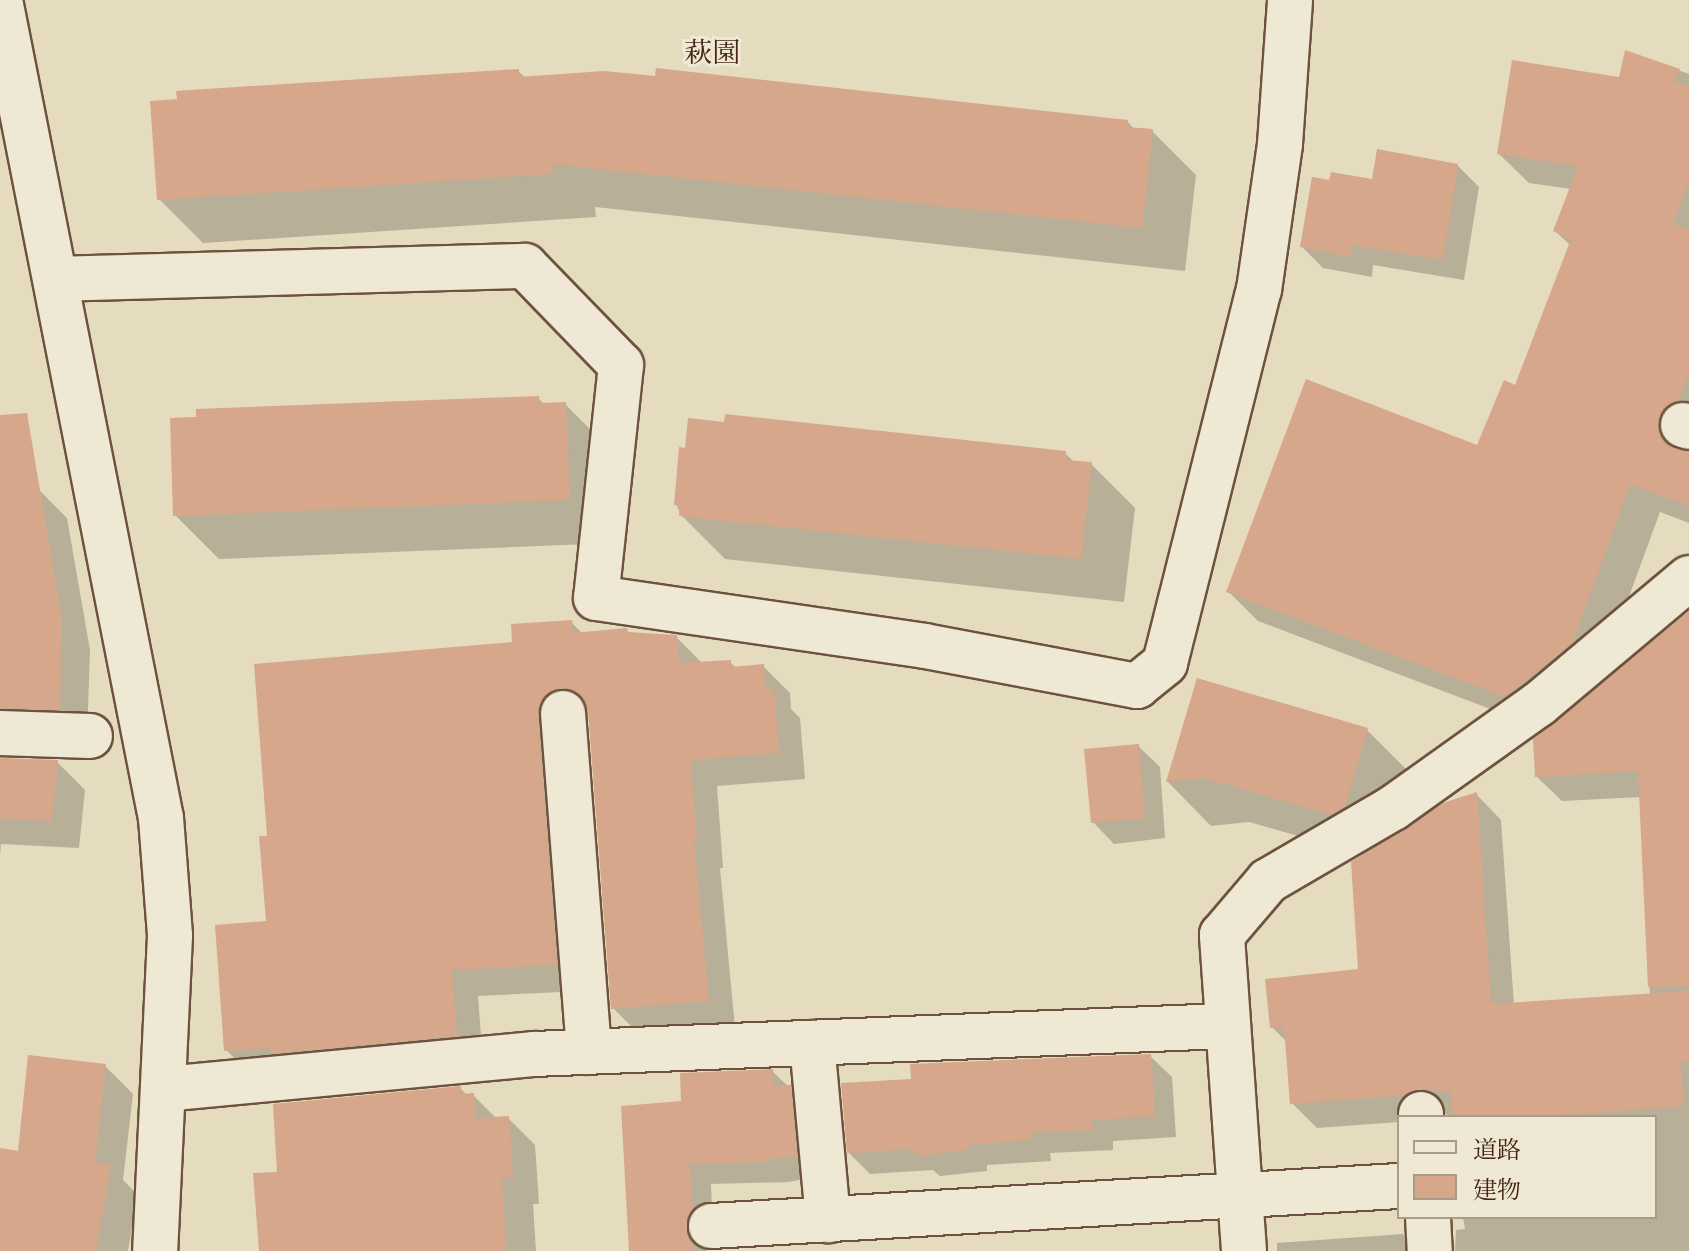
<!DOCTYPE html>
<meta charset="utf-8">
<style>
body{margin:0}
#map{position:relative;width:1689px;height:1251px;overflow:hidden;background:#e5dbbe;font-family:"EB Garamond","Noto Serif JP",serif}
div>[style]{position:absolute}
.shadow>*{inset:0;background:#0003}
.building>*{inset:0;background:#d7a78b}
.roads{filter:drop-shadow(2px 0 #6d533e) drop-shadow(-2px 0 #6d533e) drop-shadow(0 2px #6d533e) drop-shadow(0 -2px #6d533e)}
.minor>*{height:44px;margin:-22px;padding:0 22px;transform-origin:22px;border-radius:22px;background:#eee8d5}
span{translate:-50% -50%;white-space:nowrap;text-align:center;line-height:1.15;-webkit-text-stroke:6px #eee8d5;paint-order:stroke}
.neighbourhood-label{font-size:28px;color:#452614}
.legend{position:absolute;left:1397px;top:1115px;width:260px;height:104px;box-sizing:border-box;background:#eee8d5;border:2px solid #aa9a88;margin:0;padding:10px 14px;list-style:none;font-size:24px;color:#452614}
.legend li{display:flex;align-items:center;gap:16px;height:40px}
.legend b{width:40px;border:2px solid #aa9a88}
</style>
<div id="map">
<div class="shadow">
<div style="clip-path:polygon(1627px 52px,1689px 74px,1689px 523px,1660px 512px,1601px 673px,1535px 726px,1258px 621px,1228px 591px,1479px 447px,1516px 387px,1571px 246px,1555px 231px,1571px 189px,1529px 183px,1499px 154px,1621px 79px)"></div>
<div style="clip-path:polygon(518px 71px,526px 78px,1127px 121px,1135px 130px,1152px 131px,1196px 175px,1185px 271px,595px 207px,596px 217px,203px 243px,159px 199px)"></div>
<div style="clip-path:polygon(1457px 165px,1479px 187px,1464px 280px,1373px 265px,1372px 277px,1323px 268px,1302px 247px,1331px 182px,1373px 181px)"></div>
<div style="clip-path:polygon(538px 398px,545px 405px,565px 404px,609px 448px,614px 543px,219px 559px,175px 515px)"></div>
<div style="clip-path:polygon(726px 424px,1065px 453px,1074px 462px,1091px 464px,1135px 508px,1124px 602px,725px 559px,681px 515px,676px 504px,687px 450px)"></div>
<div style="clip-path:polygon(39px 490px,67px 518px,90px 650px,87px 737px,7px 747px,3px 758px,57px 762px,85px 790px,79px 848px,1px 844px,0 856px,0 497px)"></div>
<div style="clip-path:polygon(1689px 613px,1689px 1251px,1455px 1251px,1456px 1230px,1465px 1229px,1463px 1217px,1655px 1217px,1655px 1117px,1455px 1117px,1446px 1114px,1438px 1117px,1399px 1117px,1399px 1122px,1317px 1128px,1292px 1103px,1287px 1042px,1272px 1027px,1360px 971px,1365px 855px,1249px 822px,1211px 826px,1168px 782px,1198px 680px,1367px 730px,1411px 774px,1393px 838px,1476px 794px,1501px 820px,1514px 1005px,1650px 997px,1641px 797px,1562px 801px,1536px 776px)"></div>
<div style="clip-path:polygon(571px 622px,583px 634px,626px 630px,631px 634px,676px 637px,703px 664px,730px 662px,736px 668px,763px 666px,790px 693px,791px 709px,800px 718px,805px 779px,717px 786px,723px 868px,720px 868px,735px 1028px,640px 1035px,613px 1008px,590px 714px,576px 718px,583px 991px,478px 996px,483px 1062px,253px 1077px,226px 1050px,268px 923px,269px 839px,514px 644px)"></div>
<div style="clip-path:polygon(1138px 746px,1160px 767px,1165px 838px,1114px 844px,1093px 822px)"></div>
<div style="clip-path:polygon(1150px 1056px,1172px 1077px,1176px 1137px,1113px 1141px,1113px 1150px,1050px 1153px,1051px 1161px,987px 1165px,987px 1171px,940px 1176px,933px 1170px,870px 1174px,849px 1153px,914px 1081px)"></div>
<div style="clip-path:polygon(105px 1066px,133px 1094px,123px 1180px,138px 1195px,128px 1251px,0 1251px,0 1150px,20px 1153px)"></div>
<div style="clip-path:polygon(772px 1071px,811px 1108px,817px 1177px,788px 1182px,711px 1184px,713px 1232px,706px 1251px,633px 1251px,683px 1103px)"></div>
<div style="clip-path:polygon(460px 1088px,468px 1096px,473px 1095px,496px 1118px,508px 1118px,535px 1145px,539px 1204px,533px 1204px,536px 1251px,261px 1251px,279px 1174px)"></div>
<div style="clip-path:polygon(1403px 1234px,1420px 1251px,1277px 1251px,1277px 1243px)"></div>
</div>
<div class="building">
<div style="clip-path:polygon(1625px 50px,1680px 69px,1675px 82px,1689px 87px,1689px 181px,1673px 224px,1689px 230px,1689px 373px,1679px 400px,1667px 406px,1660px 416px,1658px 429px,1665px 442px,1689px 451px,1689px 506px,1630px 484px,1572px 644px,1505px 697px,1226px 592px,1306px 379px,1477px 445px,1504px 380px,1515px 385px,1571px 239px,1553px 231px,1578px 166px,1497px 154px,1512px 60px,1619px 77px)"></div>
<div style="clip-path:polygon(656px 68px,1128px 120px,1127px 127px,1153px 129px,1142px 228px,552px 164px,553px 174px,157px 200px,150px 101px,177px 99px,176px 91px,519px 69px,519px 77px,604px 71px,655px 76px)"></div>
<div style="clip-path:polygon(1377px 149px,1458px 164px,1443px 260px,1352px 245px,1351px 257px,1300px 247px,1312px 177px,1329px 180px,1331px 172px,1372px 179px)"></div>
<div style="clip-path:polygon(539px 396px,540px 403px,566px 402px,570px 500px,173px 516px,170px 418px,196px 417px,196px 409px)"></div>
<div style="clip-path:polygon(27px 413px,62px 621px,60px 710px,0 708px,0 415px)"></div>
<div style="clip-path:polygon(725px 414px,1066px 451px,1065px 460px,1092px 462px,1081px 559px,679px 516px,680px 505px,674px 505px,679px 447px,685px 448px,688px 418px,724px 422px)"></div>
<div style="clip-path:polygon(1689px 611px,1689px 986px,1648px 987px,1638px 771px,1535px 777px,1533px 739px)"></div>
<div style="clip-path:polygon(572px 620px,573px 633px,627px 628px,628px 632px,677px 635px,679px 663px,731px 660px,731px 667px,764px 664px,766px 690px,774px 689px,779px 753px,691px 760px,697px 842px,694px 842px,709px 1001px,611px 1009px,588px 711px,584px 700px,574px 691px,560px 688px,550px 692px,541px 702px,538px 715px,557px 965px,452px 970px,457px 1036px,270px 1054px,270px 1048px,224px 1051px,215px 925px,266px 921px,259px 836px,267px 836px,254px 664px,512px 642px,511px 624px)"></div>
<div style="clip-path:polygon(1197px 678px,1368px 728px,1345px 807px,1331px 815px,1204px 778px,1166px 782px)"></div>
<div style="clip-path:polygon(1139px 744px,1145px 818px,1091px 823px,1084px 749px)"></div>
<div style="clip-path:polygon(0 758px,58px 760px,52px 821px,0 818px)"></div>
<div style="clip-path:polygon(1477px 792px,1491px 1004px,1689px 991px,1689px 1061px,1681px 1062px,1684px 1106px,1539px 1117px,1453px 1117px,1451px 1092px,1422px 1089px,1406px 1095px,1290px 1104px,1284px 1027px,1270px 1028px,1265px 979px,1358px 969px,1351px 862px,1443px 803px)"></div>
<div style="clip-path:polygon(1151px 1054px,1155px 1116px,1092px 1120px,1093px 1130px,1030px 1133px,1031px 1140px,967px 1145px,967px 1150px,916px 1156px,916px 1149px,847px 1153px,841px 1083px,911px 1079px,910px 1064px)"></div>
<div style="clip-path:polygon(28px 1055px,106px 1064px,95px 1162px,111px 1165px,96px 1251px,0 1251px,0 1148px,18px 1151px)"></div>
<div style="clip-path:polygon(773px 1069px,774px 1086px,791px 1085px,797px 1157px,768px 1159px,768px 1162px,690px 1164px,693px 1210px,686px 1228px,695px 1251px,629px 1251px,621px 1106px,681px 1101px,680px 1073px)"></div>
<div style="clip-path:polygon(461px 1086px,461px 1094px,474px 1093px,476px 1118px,509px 1116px,513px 1177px,502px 1178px,506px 1251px,259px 1251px,253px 1173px,277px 1172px,273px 1104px)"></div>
</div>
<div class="roads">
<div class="minor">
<div style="left:0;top:0;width:834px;rotate:78.87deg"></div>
<div style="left:161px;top:818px;width:118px;rotate:85.6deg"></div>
<div style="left:170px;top:936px;width:315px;rotate:92.7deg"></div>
<div style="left:58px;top:279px;width:467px;rotate:-1.6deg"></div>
<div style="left:525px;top:266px;width:138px;rotate:45.9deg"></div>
<div style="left:621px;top:365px;width:234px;rotate:96.1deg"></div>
<div style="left:596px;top:598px;width:332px;rotate:8.3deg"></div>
<div style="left:925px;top:646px;width:216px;rotate:10.7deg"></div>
<div style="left:1137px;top:686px;width:36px;rotate:-39deg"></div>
<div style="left:1165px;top:663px;width:385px;rotate:-75.9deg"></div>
<div style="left:1259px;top:290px;width:148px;rotate:-81.8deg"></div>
<div style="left:1280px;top:144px;width:144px;rotate:-86deg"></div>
<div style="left:1683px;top:425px;width:6px;rotate:18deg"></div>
<div style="left:563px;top:713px;width:340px;rotate:85.6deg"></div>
<div style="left:0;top:733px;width:90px;rotate:1.9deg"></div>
<div style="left:812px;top:1043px;width:178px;rotate:84.8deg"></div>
<div style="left:164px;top:1089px;width:372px;rotate:-5.4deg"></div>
<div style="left:534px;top:1054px;width:693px;rotate:-2.32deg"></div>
<div style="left:1421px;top:1114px;width:3px;rotate:90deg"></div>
<div style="left:1428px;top:1217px;width:34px;rotate:87deg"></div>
<div style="left:711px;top:1226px;width:689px;rotate:-3.33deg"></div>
<div style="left:1244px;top:1251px;width:317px;rotate:-94deg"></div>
<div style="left:1222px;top:935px;width:71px;rotate:-49.6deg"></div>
<div style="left:1268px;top:881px;width:145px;rotate:-30.3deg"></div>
<div style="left:1393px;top:808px;width:179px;rotate:-35.5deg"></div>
<div style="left:1539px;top:704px;width:196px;rotate:-40deg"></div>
</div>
</div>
<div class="neighbourhood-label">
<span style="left:712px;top:52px">萩園</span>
</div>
<ul class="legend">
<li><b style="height:10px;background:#eee8d5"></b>道路</li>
<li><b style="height:22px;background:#d7a78b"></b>建物</li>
</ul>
</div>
